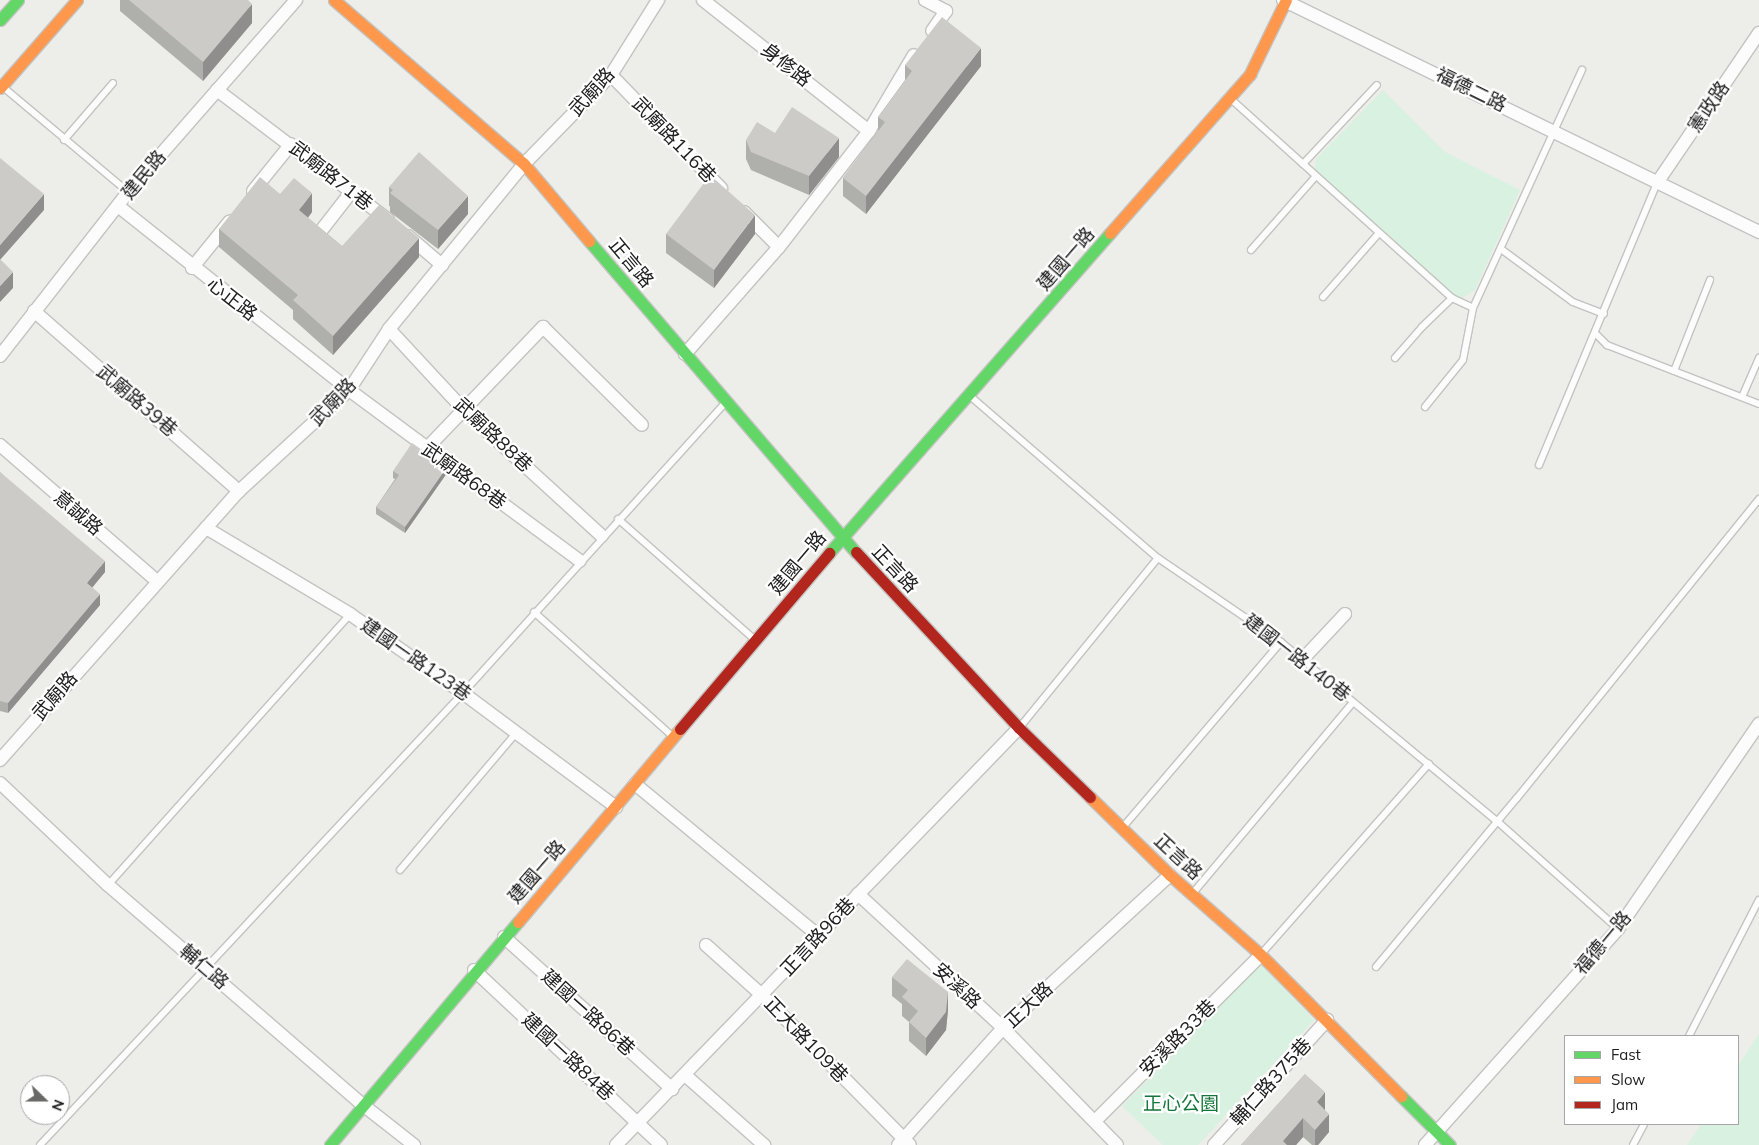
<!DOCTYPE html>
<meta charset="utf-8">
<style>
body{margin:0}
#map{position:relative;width:1759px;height:1145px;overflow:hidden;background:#edede9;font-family:Mulish,"Noto Sans TC",sans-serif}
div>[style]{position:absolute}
.park>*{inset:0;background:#d9f1e0}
.roads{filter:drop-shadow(1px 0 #c3c3c1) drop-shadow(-1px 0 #c3c3c1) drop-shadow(0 1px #c3c3c1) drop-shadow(0 -1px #c3c3c1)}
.lane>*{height:6px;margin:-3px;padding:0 3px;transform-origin:3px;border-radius:3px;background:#fcfcfc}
.street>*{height:12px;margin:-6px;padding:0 6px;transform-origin:6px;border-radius:6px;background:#fcfcfc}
.fast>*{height:11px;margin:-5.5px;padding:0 5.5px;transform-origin:5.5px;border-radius:5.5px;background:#63d668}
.slow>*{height:11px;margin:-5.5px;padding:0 5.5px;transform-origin:5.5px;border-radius:5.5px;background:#ff974d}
.jam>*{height:11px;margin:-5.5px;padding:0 5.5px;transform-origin:5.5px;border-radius:5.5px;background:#b3261e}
.wall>*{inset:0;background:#afafac}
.shaded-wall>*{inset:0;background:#8f8e8c}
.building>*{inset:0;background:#cccbc8}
span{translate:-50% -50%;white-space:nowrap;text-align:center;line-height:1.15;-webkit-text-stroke:4.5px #fff;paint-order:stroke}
.street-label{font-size:19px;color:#202020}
.park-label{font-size:19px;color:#147739}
.legend{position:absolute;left:1564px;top:1035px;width:175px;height:90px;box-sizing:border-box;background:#fff;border:1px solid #a6a6a6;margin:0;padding:6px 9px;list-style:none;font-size:15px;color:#202020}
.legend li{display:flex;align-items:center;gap:10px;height:25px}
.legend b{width:25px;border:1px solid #a6a6a6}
.north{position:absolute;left:20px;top:1075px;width:50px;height:50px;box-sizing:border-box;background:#fff;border:1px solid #a6a6a6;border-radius:50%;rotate:112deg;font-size:14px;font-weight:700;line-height:20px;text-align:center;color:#202020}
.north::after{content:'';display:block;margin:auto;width:18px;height:22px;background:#686866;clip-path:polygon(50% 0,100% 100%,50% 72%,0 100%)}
</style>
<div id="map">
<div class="park">
<div style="clip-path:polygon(1383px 90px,1445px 152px,1520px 190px,1475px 290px,1462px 298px,1455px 295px,1315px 169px,1316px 159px)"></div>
<div style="clip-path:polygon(1261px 965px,1314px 1020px,1198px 1145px,1163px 1145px,1122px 1106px)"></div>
<div style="clip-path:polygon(1759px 1034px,1759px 1145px,1687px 1145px,1701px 1124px,1738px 1124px,1738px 1066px)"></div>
</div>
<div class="roads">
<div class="lane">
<div style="left:3px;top:87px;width:163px;rotate:40deg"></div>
<div style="left:1232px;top:100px;width:296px;rotate:42deg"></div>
<div style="left:1452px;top:298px;width:23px;rotate:25deg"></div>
<div style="left:64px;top:140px;width:75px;rotate:-49.3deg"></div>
<div style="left:1303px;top:164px;width:108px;rotate:-46.9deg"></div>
<div style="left:1501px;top:249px;width:89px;rotate:36.4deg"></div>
<div style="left:1573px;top:302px;width:33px;rotate:21deg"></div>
<div style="left:1251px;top:250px;width:98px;rotate:-48.7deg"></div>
<div style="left:1323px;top:297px;width:85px;rotate:-48.8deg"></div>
<div style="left:1596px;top:334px;width:16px;rotate:45deg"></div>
<div style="left:1607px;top:345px;width:163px;rotate:21.2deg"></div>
<div style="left:1395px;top:358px;width:41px;rotate:-48.9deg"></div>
<div style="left:1422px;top:327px;width:42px;rotate:-44deg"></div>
<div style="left:1674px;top:371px;width:98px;rotate:-68.4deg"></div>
<div style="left:970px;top:396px;width:248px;rotate:40.8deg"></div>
<div style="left:1158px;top:558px;width:149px;rotate:34.3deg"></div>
<div style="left:1281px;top:642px;width:282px;rotate:39.7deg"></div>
<div style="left:1498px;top:822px;width:161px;rotate:41.7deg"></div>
<div style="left:1742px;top:397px;width:43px;rotate:-66.4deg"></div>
<div style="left:1425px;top:407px;width:60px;rotate:-51deg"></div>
<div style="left:1463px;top:360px;width:53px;rotate:-79.1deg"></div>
<div style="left:1473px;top:308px;width:262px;rotate:-65.4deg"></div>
<div style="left:1539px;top:465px;width:308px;rotate:-67.3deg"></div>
<div style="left:618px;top:519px;width:181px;rotate:41.4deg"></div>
<div style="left:534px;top:612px;width:184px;rotate:41.9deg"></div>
<div style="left:1020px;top:727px;width:218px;rotate:-50.8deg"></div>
<div style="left:1123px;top:827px;width:243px;rotate:-49.5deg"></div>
<div style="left:400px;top:870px;width:181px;rotate:-49.7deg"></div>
<div style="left:108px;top:885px;width:363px;rotate:-48.2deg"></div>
<div style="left:1193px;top:893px;width:249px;rotate:-50deg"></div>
<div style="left:1263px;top:952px;width:251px;rotate:-48.6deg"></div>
<div style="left:1376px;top:967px;width:220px;rotate:-50.2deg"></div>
<div style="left:1517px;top:798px;width:385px;rotate:-51deg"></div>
<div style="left:1689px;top:1036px;width:153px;rotate:-62.8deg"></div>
<div style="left:40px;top:1145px;width:619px;rotate:-46.9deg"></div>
<div style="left:463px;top:693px;width:391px;rotate:-47.9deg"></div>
<div style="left:1633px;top:1145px;width:24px;rotate:-62deg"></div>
</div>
<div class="street">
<div style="left:703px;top:0;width:211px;rotate:38.3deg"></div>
<div style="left:925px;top:0;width:24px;rotate:28deg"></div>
<div style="left:946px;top:11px;width:24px;rotate:125deg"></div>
<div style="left:1283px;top:0;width:530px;rotate:25.98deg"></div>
<div style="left:611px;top:75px;width:158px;rotate:45.8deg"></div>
<div style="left:217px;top:90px;width:215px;rotate:37.2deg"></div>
<div style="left:1659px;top:180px;width:178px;rotate:-55.8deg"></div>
<div style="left:253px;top:191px;width:60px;rotate:-51deg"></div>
<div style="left:118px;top:206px;width:295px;rotate:38.5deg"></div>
<div style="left:349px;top:390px;width:287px;rotate:36.5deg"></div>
<div style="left:744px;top:212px;width:49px;rotate:45deg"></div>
<div style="left:317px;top:236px;width:57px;rotate:-52.1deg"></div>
<div style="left:408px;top:236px;width:45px;rotate:40.5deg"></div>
<div style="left:192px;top:268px;width:60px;rotate:-51deg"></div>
<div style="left:34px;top:311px;width:273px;rotate:41.3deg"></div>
<div style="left:389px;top:329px;width:112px;rotate:47.2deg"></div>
<div style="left:465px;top:411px;width:185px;rotate:42.4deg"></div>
<div style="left:685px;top:354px;width:142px;rotate:-48.7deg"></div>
<div style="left:779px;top:247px;width:147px;rotate:-52.2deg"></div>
<div style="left:869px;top:131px;width:88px;rotate:-59.4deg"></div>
<div style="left:0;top:356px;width:208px;rotate:-52deg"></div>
<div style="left:128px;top:192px;width:255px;rotate:-48.8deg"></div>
<div style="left:0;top:445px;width:208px;rotate:40.9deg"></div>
<div style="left:427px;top:448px;width:168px;rotate:-46.2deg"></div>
<div style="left:543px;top:327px;width:139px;rotate:44.7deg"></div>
<div style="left:206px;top:528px;width:168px;rotate:30.8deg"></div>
<div style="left:350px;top:614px;width:138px;rotate:35deg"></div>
<div style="left:463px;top:693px;width:191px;rotate:36.7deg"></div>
<div style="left:1302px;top:660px;width:63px;rotate:-46.9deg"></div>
<div style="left:0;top:760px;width:360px;rotate:-48.4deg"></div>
<div style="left:239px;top:491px;width:149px;rotate:-42.6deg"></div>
<div style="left:349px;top:390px;width:73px;rotate:-56.7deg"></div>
<div style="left:389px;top:329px;width:213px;rotate:-50.7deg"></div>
<div style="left:524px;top:164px;width:124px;rotate:-45.7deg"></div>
<div style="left:611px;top:75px;width:89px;rotate:-57.9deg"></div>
<div style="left:0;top:783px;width:149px;rotate:43.4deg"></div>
<div style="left:108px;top:885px;width:337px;rotate:40.8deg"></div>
<div style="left:363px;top:1105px;width:65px;rotate:38.1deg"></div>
<div style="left:635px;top:784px;width:240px;rotate:39.6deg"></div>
<div style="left:858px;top:894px;width:197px;rotate:42.7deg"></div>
<div style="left:1003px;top:1028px;width:163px;rotate:45.7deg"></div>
<div style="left:504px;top:937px;width:227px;rotate:42.1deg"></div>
<div style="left:706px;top:945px;width:76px;rotate:41.8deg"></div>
<div style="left:763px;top:996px;width:209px;rotate:45.4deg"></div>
<div style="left:474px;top:970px;width:256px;rotate:43.1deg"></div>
<div style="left:685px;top:1075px;width:106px;rotate:41.5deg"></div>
<div style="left:1095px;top:1121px;width:235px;rotate:-45deg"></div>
<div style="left:616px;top:1145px;width:580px;rotate:-45.98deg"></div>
<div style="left:898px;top:1145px;width:157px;rotate:-48.1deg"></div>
<div style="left:1003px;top:1028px;width:226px;rotate:-42.5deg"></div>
<div style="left:1214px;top:1145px;width:169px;rotate:-47.9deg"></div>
<div style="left:1425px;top:1145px;width:290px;rotate:-48.2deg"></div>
<div style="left:1618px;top:929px;width:249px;rotate:-55.5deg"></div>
</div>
<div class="fast">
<div style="left:0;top:20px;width:27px;rotate:-48deg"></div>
<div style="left:589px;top:241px;width:410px;rotate:49.4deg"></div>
<div style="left:829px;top:553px;width:426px;rotate:-48.7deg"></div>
<div style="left:1401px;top:1096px;width:69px;rotate:45deg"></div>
<div style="left:330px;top:1145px;width:292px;rotate:-49.9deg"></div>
</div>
<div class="slow">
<div style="left:334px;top:0;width:251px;rotate:40.8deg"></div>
<div style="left:524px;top:164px;width:101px;rotate:49.8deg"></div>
<div style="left:0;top:88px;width:117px;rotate:-48.8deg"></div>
<div style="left:1110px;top:233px;width:212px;rotate:-48.6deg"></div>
<div style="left:1250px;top:74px;width:82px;rotate:-64.1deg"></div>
<div style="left:1090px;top:797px;width:112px;rotate:44.3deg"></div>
<div style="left:1170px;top:875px;width:121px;rotate:41.3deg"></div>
<div style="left:1261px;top:955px;width:199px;rotate:45.2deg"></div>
<div style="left:518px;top:922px;width:252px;rotate:-50deg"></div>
</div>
<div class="jam">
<div style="left:856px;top:552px;width:240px;rotate:47.2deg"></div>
<div style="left:1019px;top:728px;width:99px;rotate:44.2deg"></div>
<div style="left:680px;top:729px;width:231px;rotate:-49.7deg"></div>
</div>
</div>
<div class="wall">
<div style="clip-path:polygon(120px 0,248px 0,252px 23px,203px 81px,120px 11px)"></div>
<div style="clip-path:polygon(905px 65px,981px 66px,866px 214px,843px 196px,843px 178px,878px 131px,878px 117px,905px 80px)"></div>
<div style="clip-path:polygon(775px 133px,839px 157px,809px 195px,751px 170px,746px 159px,746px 140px)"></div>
<div style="clip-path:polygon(389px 187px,468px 214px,438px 249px,390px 212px,390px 206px,389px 206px)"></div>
<div style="clip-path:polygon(280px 194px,312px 212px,308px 218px,342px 246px,419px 257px,333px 355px,293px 319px,293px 310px,219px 247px,219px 229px)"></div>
<div style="clip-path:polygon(666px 234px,755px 234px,714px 288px,666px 253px)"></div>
<div style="clip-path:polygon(393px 471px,447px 473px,405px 533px,376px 514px,376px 507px,395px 479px,393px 478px)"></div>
<div style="clip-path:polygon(0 472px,105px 572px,92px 587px,100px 605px,8px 713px,0 711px)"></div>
<div style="clip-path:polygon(892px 977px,948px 1010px,946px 1030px,926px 1056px,909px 1041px,909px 1022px,902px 1016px,902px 1004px,892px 996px)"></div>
<div style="clip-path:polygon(1305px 1074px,1325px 1110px,1329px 1132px,1318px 1145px,1312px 1145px,1303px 1137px,1296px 1145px,1241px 1145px)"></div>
</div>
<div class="shaded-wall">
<div style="clip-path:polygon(252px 4px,252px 23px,203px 81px,203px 62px)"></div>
<div style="clip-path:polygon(981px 48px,981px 66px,866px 214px,866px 196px)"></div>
<div style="clip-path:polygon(839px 138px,839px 157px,809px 195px,809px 176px)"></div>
<div style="clip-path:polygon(312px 193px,312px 212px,299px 229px,299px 210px)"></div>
<div style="clip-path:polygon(44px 194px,44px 210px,0 260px,0 245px)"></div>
<div style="clip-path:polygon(468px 196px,468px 214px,438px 249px,438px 230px)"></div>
<div style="clip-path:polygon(755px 215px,755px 234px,714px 288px,714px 270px)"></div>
<div style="clip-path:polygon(419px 238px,419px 257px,333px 355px,333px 336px)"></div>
<div style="clip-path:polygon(13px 272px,13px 288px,0 302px,0 286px)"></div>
<div style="clip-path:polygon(447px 467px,447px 473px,405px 533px,405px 527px)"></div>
<div style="clip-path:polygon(105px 561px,105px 572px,87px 594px,87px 583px)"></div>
<div style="clip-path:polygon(100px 594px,100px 605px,8px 713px,8px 703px)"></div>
<div style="clip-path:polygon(948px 992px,948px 1010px,946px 1030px,926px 1056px,926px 1038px)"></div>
<div style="clip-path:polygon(1325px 1092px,1325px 1111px,1317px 1102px)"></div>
<div style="clip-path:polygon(1329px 1114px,1329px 1132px,1318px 1145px,1315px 1145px,1315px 1130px)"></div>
<div style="clip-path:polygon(1303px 1118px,1303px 1137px,1296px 1145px,1283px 1145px,1283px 1141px)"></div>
</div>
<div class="building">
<div style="clip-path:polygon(129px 0,248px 0,252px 4px,203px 62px)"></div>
<div style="clip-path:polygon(942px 17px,981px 48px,866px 196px,843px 178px,885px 122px,878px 117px,912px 71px,905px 65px)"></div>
<div style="clip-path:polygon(792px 107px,839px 138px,809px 176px,751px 152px,746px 140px,757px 122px,775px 133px)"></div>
<div style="clip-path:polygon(419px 152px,468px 196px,438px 230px,390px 193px,393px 190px,389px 187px)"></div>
<div style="clip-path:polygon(0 158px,44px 194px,0 245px)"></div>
<div style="clip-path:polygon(710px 175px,755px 215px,714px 270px,666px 234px)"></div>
<div style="clip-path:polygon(260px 177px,280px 194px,294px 178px,312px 193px,299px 210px,342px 246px,379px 205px,419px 238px,333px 336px,293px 300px,298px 295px,219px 229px)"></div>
<div style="clip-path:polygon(0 259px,13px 272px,0 286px)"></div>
<div style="clip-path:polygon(412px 443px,447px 467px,405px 527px,376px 507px,399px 475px,393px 471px)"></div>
<div style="clip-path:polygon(0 472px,105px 561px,87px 583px,100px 594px,8px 703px,0 701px)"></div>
<div style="clip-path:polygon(907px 959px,948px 992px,946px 1012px,926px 1038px,909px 1022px,918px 1011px,902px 997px,908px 990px,892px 977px)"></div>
<div style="clip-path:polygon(1305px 1074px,1325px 1092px,1317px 1102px,1329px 1114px,1315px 1130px,1303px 1118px,1283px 1141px,1287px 1145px,1241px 1145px)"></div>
</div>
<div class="street-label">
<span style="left:786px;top:65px;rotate:38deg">身修路</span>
<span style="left:1471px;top:90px;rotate:26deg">福德二路</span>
<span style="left:592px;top:92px;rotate:-48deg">武廟路</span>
<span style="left:1709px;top:107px;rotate:-56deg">憲政路</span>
<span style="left:674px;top:140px;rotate:46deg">武廟路116巷</span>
<span style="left:144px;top:175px;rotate:-50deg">建民路</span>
<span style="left:331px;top:176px;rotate:38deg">武廟路71巷</span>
<span style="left:1066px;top:259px;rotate:-49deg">建國一路</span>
<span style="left:631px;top:263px;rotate:50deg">正言路</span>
<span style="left:232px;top:299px;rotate:38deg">心正路</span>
<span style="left:137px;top:401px;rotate:41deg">武廟路39巷</span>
<span style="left:333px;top:402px;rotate:-46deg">武廟路</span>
<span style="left:493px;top:435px;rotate:43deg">武廟路88巷</span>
<span style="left:464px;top:476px;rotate:36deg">武廟路68巷</span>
<span style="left:78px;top:513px;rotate:41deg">意誠路</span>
<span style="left:798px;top:563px;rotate:-50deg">建國一路</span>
<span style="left:895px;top:569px;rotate:47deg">正言路</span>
<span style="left:1297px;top:658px;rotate:38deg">建國一路140巷</span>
<span style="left:416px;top:660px;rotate:35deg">建國一路123巷</span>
<span style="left:55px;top:696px;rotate:-49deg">武廟路</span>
<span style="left:1178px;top:857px;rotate:43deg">正言路</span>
<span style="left:537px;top:872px;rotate:-49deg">建國一路</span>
<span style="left:818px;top:937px;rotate:-47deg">正言路96巷</span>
<span style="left:1603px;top:943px;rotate:-50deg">福德一路</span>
<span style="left:204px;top:967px;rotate:41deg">輔仁路</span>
<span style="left:957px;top:986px;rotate:43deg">安溪路</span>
<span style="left:1029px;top:1005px;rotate:-43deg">正大路</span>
<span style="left:588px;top:1013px;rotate:42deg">建國一路86巷</span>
<span style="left:1178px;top:1038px;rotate:-45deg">安溪路33巷</span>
<span style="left:806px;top:1040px;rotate:46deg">正大路109巷</span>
<span style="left:568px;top:1057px;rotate:43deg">建國一路84巷</span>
<span style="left:1271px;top:1082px;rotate:-48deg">輔仁路375巷</span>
</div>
<div class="park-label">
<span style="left:1181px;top:1104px">正心公園</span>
</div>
<ul class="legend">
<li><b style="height:6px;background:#63d668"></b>Fast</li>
<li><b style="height:6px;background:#ff974d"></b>Slow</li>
<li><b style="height:6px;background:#b3261e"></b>Jam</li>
</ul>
<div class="north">N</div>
</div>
